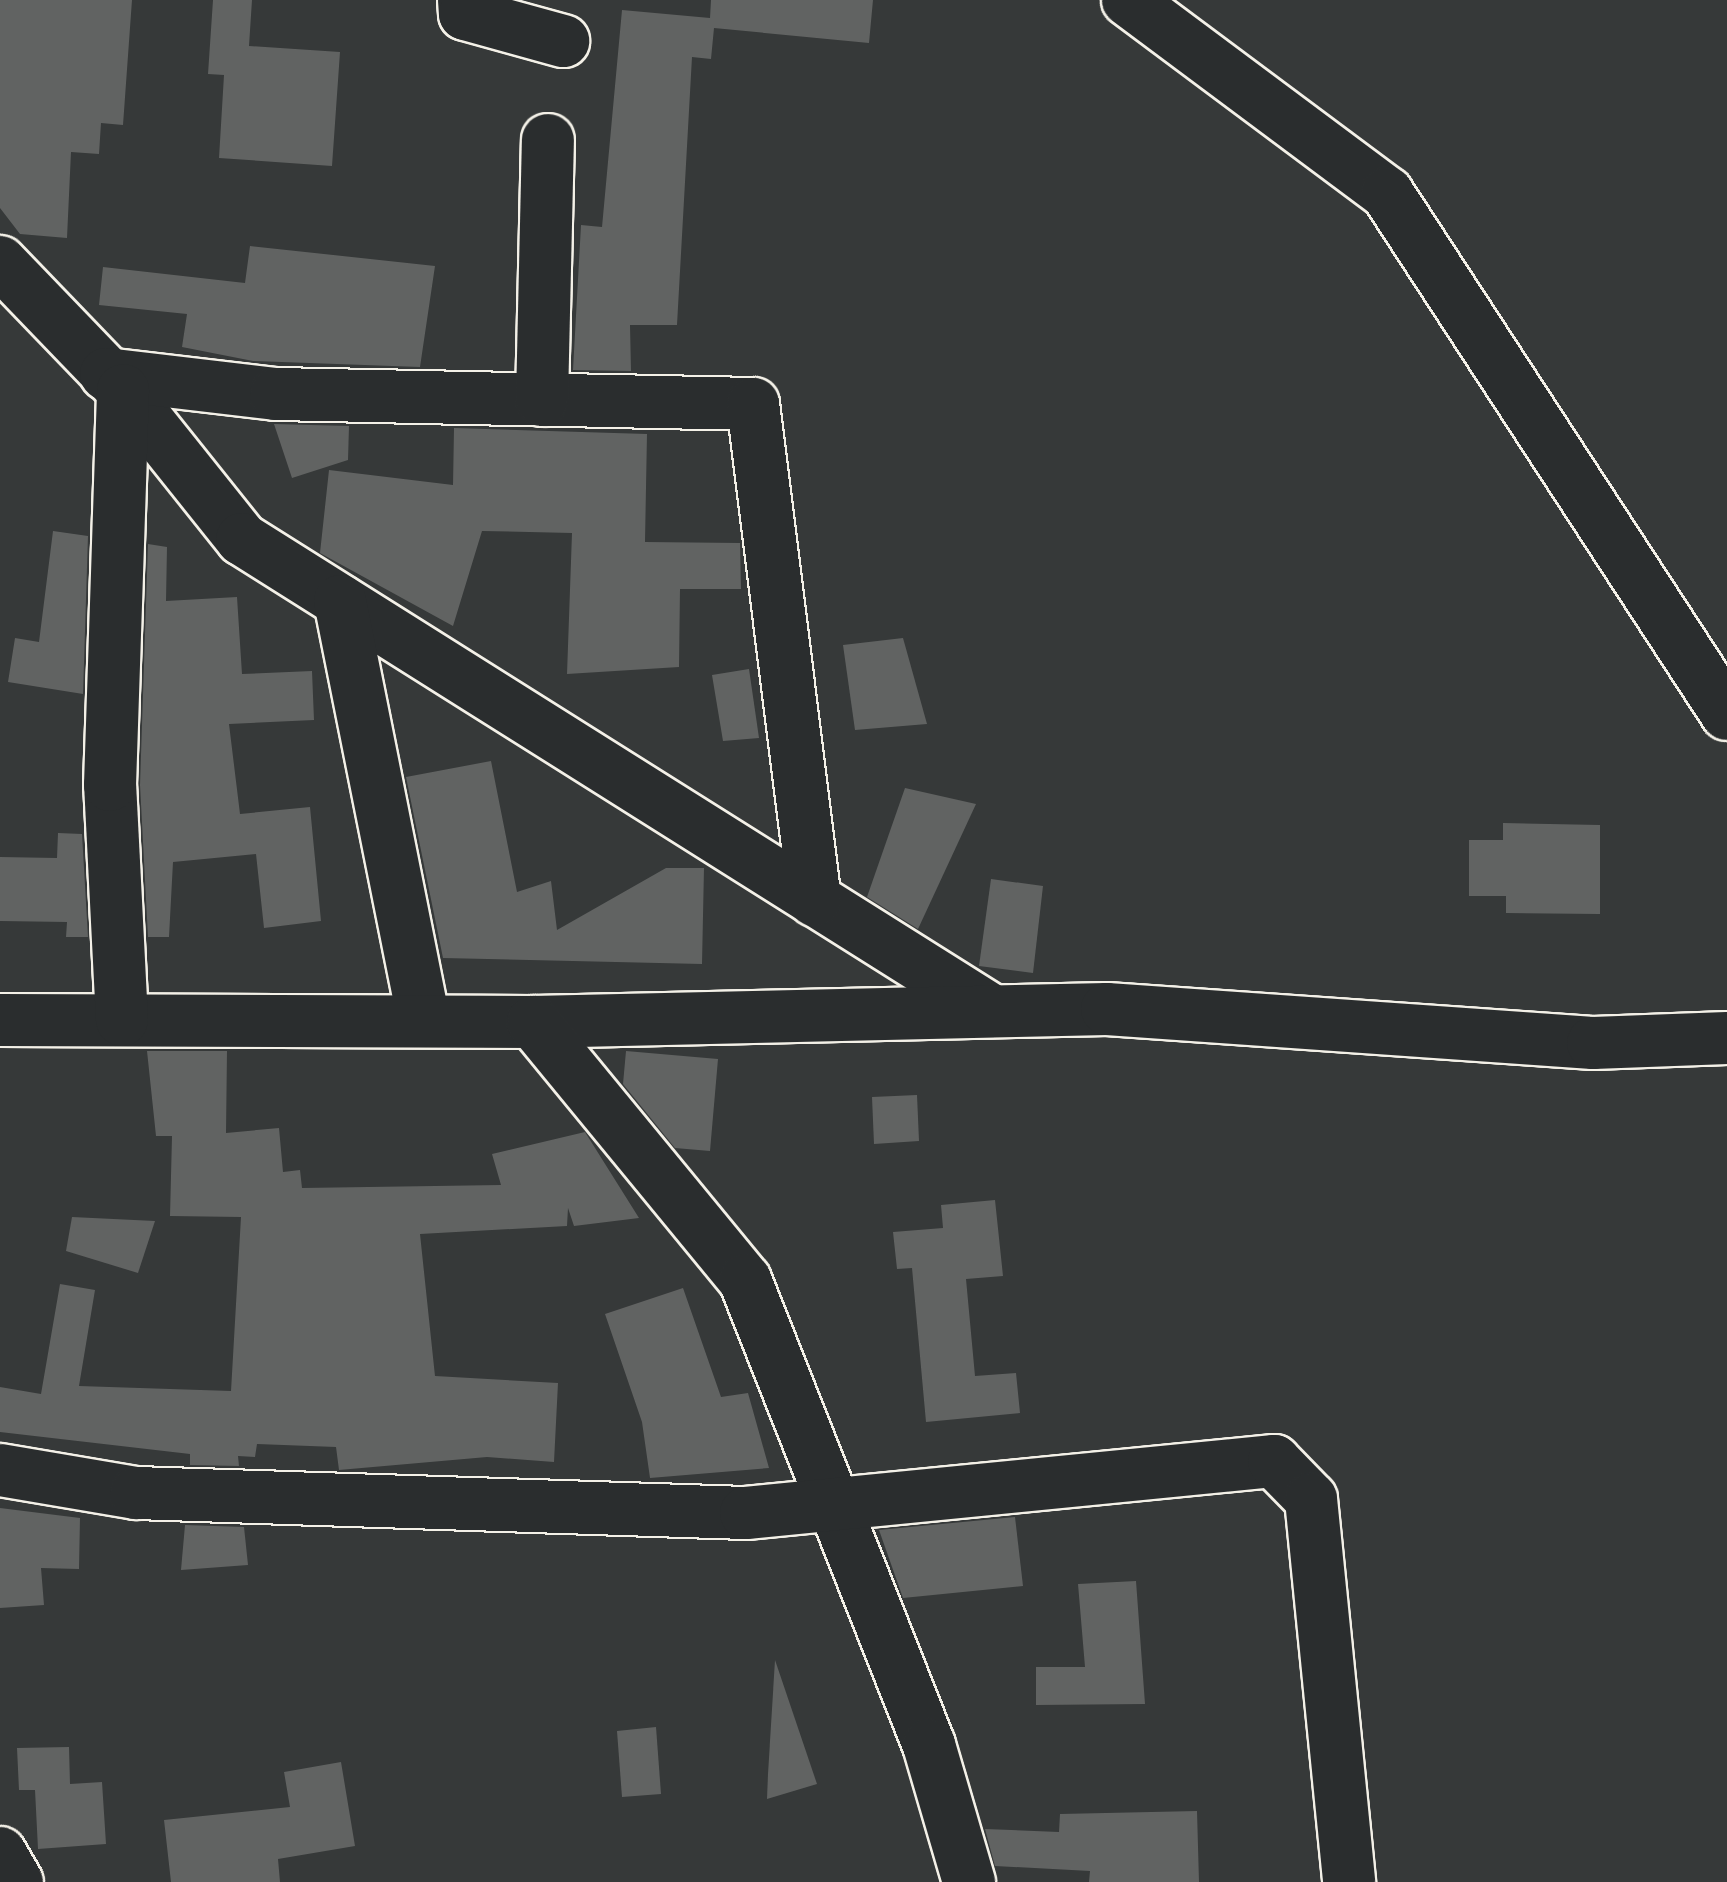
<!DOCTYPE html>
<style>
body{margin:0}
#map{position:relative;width:1727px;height:1882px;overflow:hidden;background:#363939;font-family:Mali,sans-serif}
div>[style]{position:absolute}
.building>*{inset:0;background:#616362}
.roads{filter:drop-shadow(2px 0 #f4f1e8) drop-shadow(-2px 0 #f4f1e8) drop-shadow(0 2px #f4f1e8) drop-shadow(0 -2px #f4f1e8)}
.minor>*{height:52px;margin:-26px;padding:0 26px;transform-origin:26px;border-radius:26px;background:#2a2d2e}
span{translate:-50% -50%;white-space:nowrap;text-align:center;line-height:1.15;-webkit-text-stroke:8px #2a2d2e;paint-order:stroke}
</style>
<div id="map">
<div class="building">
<div style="clip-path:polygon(0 0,132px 0,123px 125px,101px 123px,99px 154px,71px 152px,67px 238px,20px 234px,0 208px)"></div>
<div style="clip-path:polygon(213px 0,252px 0,249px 46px,340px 52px,332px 166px,219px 158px,224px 75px,208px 74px)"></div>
<div style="clip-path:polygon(711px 0,873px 0,869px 43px,714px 28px,711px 59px,692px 57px,677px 325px,630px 325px,631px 371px,573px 370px,581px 225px,602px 227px,622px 10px,710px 18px)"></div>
<div style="clip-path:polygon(250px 246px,435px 266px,420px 367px,253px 361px,182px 347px,187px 314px,99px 305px,103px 267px,245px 283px)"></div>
<div style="clip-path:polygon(274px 424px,349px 426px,348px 460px,292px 478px)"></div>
<div style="clip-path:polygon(454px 428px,647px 434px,645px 542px,740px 543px,741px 589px,680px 589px,679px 667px,567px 674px,572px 533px,482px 531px,453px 626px,320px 553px,329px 470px,453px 485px)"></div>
<div style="clip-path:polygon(53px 531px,88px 536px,83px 694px,8px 682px,15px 638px,39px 642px)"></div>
<div style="clip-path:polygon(148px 544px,167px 547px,166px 601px,237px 597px,242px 674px,312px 671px,314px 720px,229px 724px,240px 814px,310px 807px,321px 921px,264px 928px,256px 854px,173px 862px,169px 937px,148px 937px,140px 785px)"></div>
<div style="clip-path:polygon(903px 638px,927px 724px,855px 730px,843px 645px)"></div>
<div style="clip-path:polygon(749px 669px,759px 738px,723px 741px,712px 675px)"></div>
<div style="clip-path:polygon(491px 761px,517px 892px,551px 881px,557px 930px,666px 868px,704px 868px,702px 964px,443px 958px,406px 777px)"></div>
<div style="clip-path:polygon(905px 788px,976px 804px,918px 929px,867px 897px)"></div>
<div style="clip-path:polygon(1503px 823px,1600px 825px,1600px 914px,1506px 913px,1506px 896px,1469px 896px,1469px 840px,1503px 840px)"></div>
<div style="clip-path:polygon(58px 833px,82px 834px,88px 937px,66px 937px,67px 922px,0 921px,0 857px,57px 858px)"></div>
<div style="clip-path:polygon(991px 879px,1043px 886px,1033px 973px,979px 966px)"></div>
<div style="clip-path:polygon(147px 1051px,227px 1051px,226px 1133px,279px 1128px,283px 1172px,300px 1170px,302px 1188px,501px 1185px,492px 1154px,585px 1132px,639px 1218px,574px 1226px,568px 1208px,567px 1226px,420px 1234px,435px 1376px,558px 1383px,554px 1462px,487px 1457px,339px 1470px,336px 1447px,257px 1444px,255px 1457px,238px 1456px,239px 1466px,190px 1465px,190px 1454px,0 1432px,0 1387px,41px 1394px,60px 1284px,95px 1290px,79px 1386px,231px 1391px,241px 1217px,170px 1216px,172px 1136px,156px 1136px)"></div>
<div style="clip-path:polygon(626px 1051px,718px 1059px,710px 1151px,675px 1148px,623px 1084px)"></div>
<div style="clip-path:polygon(917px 1095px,919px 1141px,874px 1144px,872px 1097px)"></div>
<div style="clip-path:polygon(995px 1200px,1003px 1276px,966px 1279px,975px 1376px,1016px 1373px,1020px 1413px,926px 1422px,912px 1268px,897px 1269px,893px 1232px,943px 1228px,941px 1205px)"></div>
<div style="clip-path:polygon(72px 1217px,155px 1221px,138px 1273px,66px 1251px)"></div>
<div style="clip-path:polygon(683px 1288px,721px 1397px,748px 1393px,769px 1468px,650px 1478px,642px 1422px,605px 1314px)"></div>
<div style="clip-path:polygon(0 1508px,80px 1518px,79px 1569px,41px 1568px,44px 1605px,0 1608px)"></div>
<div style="clip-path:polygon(1015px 1517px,1023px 1586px,903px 1598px,879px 1530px)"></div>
<div style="clip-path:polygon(185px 1525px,244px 1527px,248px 1565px,181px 1570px)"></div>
<div style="clip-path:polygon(1136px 1581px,1145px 1704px,1036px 1705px,1036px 1667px,1085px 1667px,1078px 1584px)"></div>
<div style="clip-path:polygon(775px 1660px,817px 1784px,767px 1799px,768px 1774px)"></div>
<div style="clip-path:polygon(656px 1727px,661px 1794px,622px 1797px,617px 1731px)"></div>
<div style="clip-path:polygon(69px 1747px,70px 1784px,102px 1782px,106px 1844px,38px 1849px,35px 1790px,19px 1790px,17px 1748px)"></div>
<div style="clip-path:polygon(341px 1762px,355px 1846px,278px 1859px,280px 1882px,171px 1882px,164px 1820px,290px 1807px,284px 1772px)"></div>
<div style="clip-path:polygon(1197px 1811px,1199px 1882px,1089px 1882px,1090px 1871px,995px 1866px,985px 1829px,1059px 1832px,1060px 1814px)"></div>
</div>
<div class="roads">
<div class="minor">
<div style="left:464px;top:0;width:14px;rotate:86deg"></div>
<div style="left:465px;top:14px;width:102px;rotate:15.4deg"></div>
<div style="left:1128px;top:0;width:323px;rotate:36.7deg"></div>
<div style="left:1387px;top:193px;width:622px;rotate:56.87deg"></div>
<div style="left:0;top:262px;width:178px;rotate:46.1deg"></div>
<div style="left:123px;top:390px;width:191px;rotate:51.4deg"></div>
<div style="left:242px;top:539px;width:886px;rotate:32.18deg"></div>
<div style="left:106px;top:374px;width:171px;rotate:6.7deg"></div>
<div style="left:276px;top:394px;width:477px;rotate:1.2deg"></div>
<div style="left:753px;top:404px;width:500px;rotate:82.9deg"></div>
<div style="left:542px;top:400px;width:260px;rotate:-88.7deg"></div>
<div style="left:340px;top:601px;width:428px;rotate:78.7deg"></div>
<div style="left:0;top:1020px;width:533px;rotate:0.21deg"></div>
<div style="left:533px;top:1022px;width:574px;rotate:-1.3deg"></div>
<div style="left:1107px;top:1009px;width:487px;rotate:4deg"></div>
<div style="left:1593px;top:1043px;width:134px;rotate:-2.1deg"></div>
<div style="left:122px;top:1020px;width:235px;rotate:-92.9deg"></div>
<div style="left:110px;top:785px;width:395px;rotate:-88.1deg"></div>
<div style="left:533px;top:1022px;width:334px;rotate:50.6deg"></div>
<div style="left:745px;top:1280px;width:500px;rotate:68.41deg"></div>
<div style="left:929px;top:1745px;width:143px;rotate:73.7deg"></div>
<div style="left:0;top:1470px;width:138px;rotate:9.6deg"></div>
<div style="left:136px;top:1493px;width:610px;rotate:1.88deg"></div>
<div style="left:746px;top:1513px;width:531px;rotate:-5.62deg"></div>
<div style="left:1274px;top:1461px;width:53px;rotate:45.8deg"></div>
<div style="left:1311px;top:1499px;width:385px;rotate:84.3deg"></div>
<div style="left:0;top:1853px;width:34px;rotate:60deg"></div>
</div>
</div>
</div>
